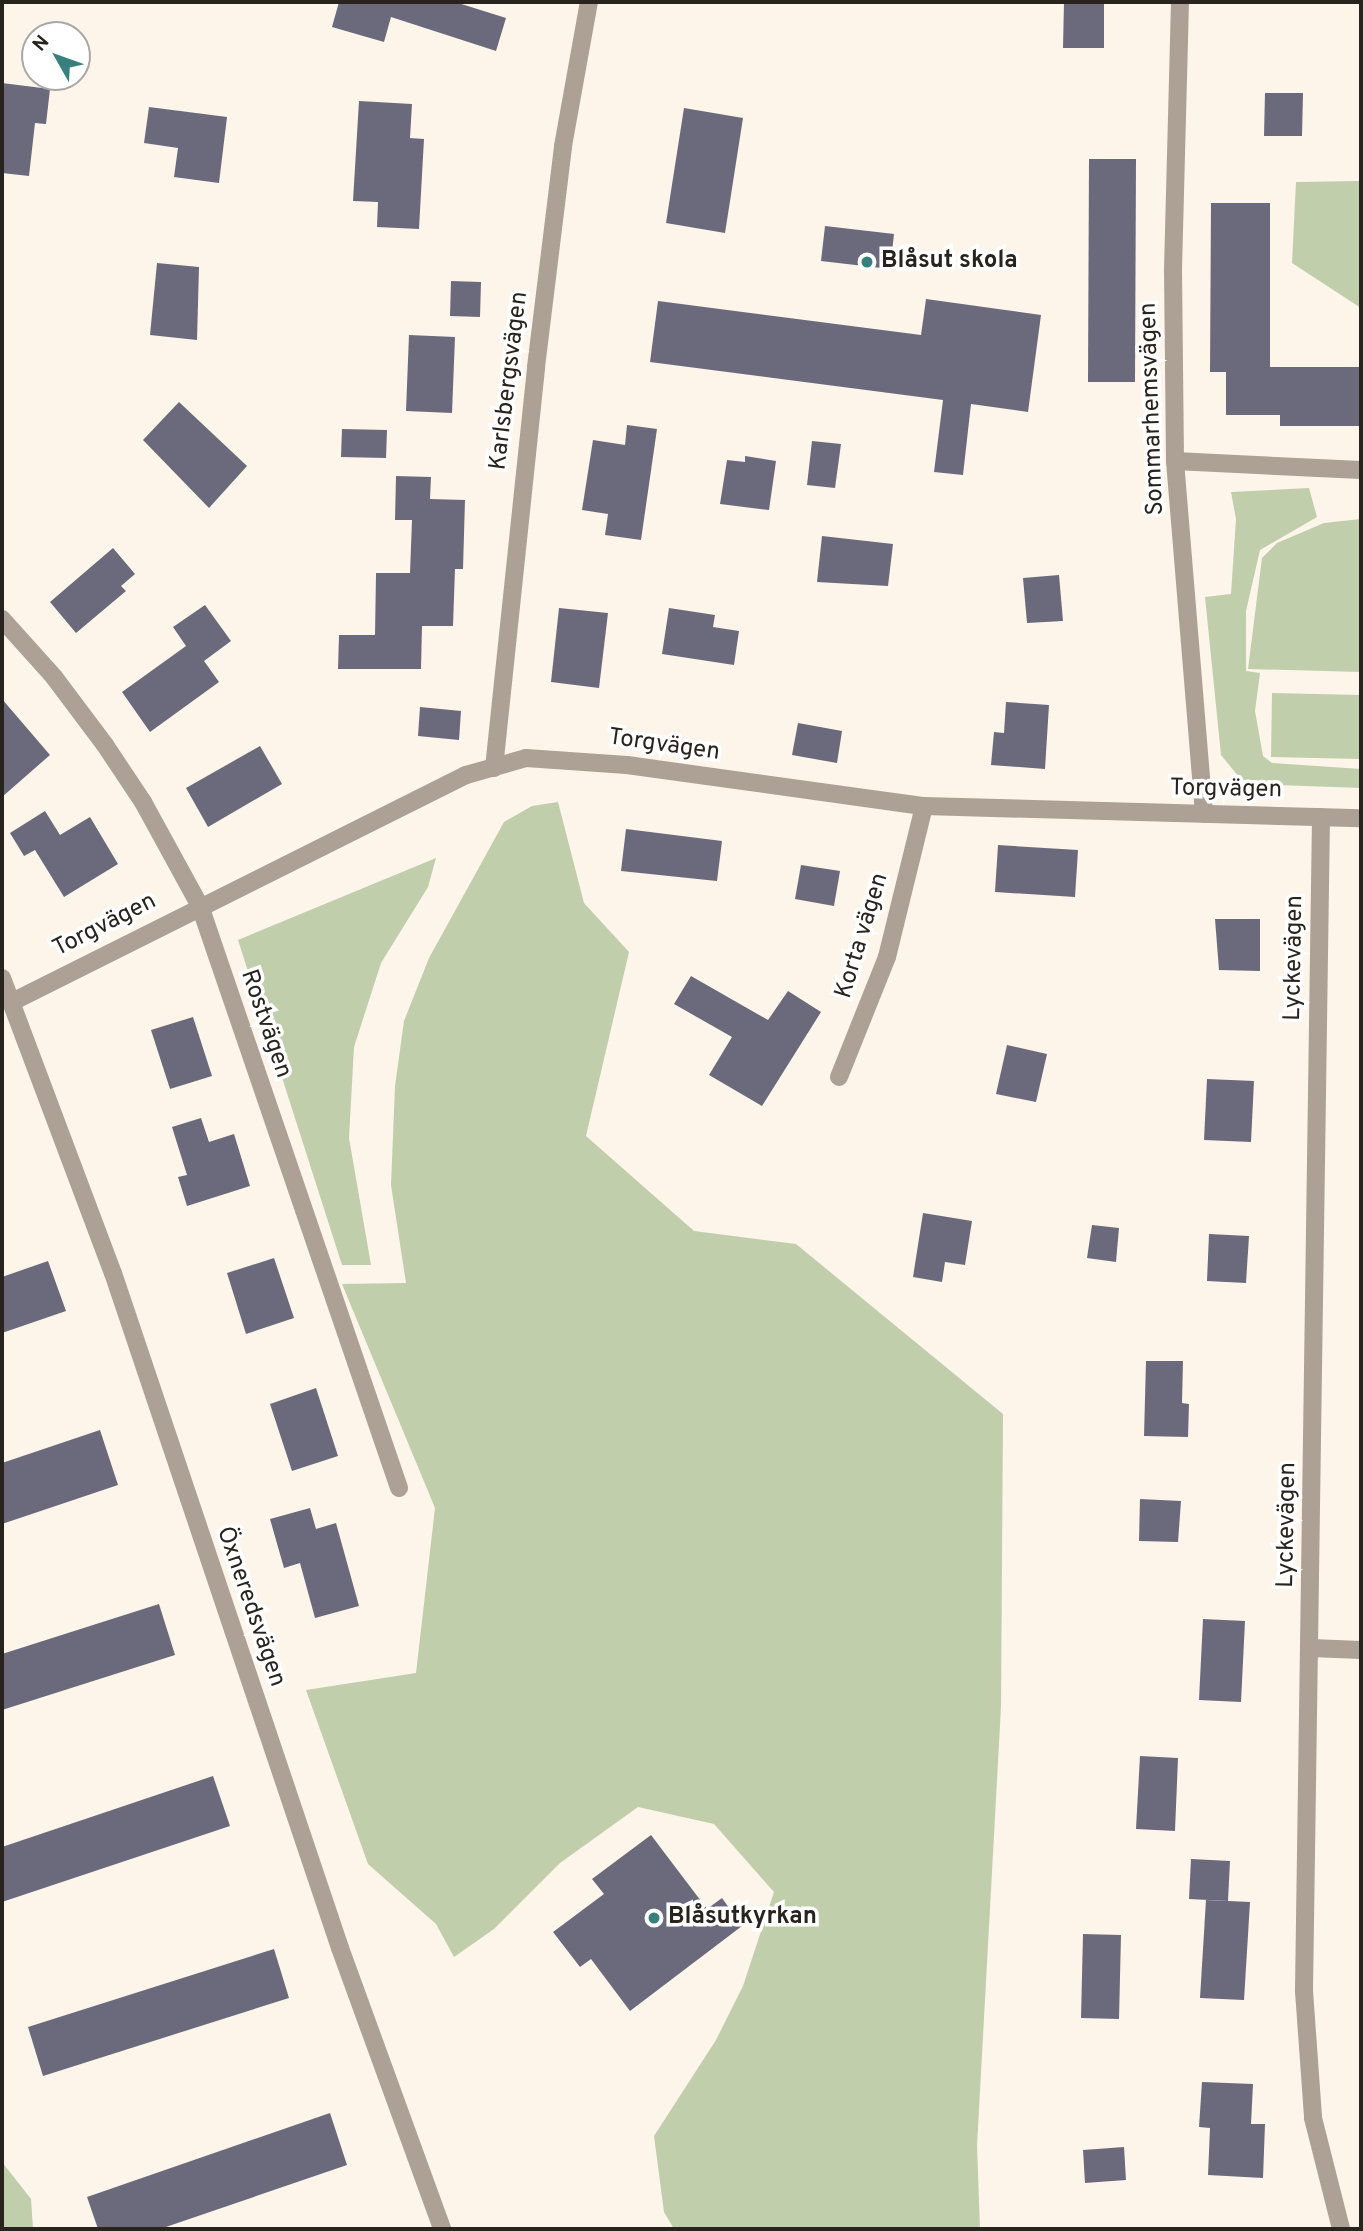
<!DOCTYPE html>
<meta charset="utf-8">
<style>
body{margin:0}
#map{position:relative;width:1363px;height:2231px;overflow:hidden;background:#fdf4ea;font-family:Overpass,sans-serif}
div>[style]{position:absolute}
.green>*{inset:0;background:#c0ceab}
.building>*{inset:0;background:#6b6a7c}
.minor>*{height:18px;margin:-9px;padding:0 9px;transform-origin:9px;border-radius:9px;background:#ada094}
.tertiary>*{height:18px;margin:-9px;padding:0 9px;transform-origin:9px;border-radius:9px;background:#ada094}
.dots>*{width:19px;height:19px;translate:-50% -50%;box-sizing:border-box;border:4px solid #fff;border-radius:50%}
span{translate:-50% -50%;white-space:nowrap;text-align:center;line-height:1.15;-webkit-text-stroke:7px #fff;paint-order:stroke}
.poi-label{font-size:24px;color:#28231d;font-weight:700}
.left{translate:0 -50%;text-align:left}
.street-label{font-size:24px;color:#28231d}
.frame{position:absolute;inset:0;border:4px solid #28231d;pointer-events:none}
.north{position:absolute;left:21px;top:21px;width:70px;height:70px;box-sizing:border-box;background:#fff;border:2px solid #a9a7a5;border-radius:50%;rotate:310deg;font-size:19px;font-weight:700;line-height:28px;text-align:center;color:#28231d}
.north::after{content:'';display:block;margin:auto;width:24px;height:32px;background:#38807d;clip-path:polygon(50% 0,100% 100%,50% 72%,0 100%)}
</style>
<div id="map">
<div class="green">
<div style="clip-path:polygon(1361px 181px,1361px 308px,1292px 263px,1296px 182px)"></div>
<div style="clip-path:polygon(1309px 488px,1317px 517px,1260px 550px,1246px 611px,1246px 671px,1260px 673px,1255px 711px,1263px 756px,1272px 763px,1361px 769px,1361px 788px,1253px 784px,1239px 777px,1221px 755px,1205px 597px,1231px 594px,1236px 519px,1231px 492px)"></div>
<div style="clip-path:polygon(1361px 519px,1361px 672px,1248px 669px,1262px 558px,1277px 543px,1324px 523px)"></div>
<div style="clip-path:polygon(1272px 693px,1361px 695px,1361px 759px,1271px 757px)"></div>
<div style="clip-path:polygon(558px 802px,584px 903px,629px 952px,586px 1136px,694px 1231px,796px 1244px,1003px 1414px,1001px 1707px,977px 2146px,980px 2229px,674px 2229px,664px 2212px,654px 2136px,716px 2040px,743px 1986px,774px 1892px,714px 1824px,638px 1807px,560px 1863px,494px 1929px,454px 1957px,436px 1924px,368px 1864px,306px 1690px,416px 1673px,435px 1508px,342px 1284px,406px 1283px,391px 1185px,395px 1086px,404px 1021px,429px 958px,504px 822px,532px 806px)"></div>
<div style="clip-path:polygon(436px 858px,428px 887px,381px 963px,354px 1047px,349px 1138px,371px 1265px,342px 1265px,238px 940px)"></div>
<div style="clip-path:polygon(2px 2162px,31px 2199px,33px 2229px,2px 2229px)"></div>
</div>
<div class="building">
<div style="clip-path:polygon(339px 2px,455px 2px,506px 18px,496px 51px,391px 17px,384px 42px,332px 27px)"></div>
<div style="clip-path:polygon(1064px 2px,1104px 2px,1104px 48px,1063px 48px)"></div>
<div style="clip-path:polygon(2px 83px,50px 89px,46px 124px,35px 123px,29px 176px,2px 173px)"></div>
<div style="clip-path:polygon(1265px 93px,1303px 93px,1302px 136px,1264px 136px)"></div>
<div style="clip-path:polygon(359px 101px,412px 104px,410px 138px,424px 139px,419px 229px,377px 227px,378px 202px,353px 201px)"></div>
<div style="clip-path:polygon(149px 107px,227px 117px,219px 183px,174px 177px,178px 148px,144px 143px)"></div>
<div style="clip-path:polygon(684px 108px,743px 118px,725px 233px,666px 223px)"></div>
<div style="clip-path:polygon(1089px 159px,1136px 159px,1135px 382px,1088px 382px)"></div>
<div style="clip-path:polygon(1211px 203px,1270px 203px,1270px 367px,1361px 367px,1361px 426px,1280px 426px,1280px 415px,1226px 415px,1226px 372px,1210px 372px)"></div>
<div style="clip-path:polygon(825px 226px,894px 234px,890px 269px,821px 261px)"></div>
<div style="clip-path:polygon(157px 263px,199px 267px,197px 340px,150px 335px)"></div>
<div style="clip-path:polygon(451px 281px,481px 282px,480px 317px,450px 316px)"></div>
<div style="clip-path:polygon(926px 299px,1041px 315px,1028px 412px,971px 404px,963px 475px,934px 472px,943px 400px,650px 362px,658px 301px,921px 335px)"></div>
<div style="clip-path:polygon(409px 335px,455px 337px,452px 413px,406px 411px)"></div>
<div style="clip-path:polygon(179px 402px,247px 466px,209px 508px,143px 440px)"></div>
<div style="clip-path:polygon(627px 425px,657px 429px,641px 540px,605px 535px,608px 514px,582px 510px,593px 440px,625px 445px)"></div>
<div style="clip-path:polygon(342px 429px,387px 430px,386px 458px,341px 457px)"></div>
<div style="clip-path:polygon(812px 441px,841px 444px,835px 488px,807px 485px)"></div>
<div style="clip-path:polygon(745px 456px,776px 461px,769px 510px,720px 504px,727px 460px,745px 462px)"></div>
<div style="clip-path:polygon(396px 476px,431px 477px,430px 499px,465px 500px,463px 569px,455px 569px,453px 626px,422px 626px,421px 669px,338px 669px,339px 635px,375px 635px,376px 573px,410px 573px,412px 520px,395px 520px)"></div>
<div style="clip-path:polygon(822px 536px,893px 544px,888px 586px,817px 582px)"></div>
<div style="clip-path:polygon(113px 548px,135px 574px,121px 586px,126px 591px,76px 633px,50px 602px)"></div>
<div style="clip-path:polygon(1059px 575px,1063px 621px,1027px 623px,1023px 578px)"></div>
<div style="clip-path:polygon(205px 605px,231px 641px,204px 661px,219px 682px,150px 732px,122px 692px,186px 646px,173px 627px)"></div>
<div style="clip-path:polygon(559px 608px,608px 613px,599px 688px,551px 682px)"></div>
<div style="clip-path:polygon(669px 608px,715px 615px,713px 627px,739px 631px,734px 665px,662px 654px)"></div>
<div style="clip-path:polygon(2px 699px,50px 755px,2px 797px)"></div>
<div style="clip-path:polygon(1006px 702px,1049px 705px,1045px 769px,991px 765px,994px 732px,1004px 733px)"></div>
<div style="clip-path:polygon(420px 707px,461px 711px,459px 740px,418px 736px)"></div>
<div style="clip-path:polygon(798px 723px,842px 731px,837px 763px,792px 755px)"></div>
<div style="clip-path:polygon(260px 746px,282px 784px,208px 827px,186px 788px)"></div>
<div style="clip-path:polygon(45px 811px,60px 835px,90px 817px,118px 864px,64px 897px,35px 850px,24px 856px,10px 833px)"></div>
<div style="clip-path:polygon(626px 829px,722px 841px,717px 881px,621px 871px)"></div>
<div style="clip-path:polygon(998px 845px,1078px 850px,1075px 897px,995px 892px)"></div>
<div style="clip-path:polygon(801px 865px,840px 871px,834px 906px,795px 899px)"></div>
<div style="clip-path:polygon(1215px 919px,1260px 919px,1260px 971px,1219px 970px)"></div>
<div style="clip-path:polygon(691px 976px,768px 1020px,788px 991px,821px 1012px,762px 1106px,709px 1075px,732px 1037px,674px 1004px)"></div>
<div style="clip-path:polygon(193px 1017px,212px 1076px,170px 1089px,151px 1030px)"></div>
<div style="clip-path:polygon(1007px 1045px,1047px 1054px,1036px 1102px,996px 1094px)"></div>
<div style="clip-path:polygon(1207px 1079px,1254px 1081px,1251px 1142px,1204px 1140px)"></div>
<div style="clip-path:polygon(201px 1118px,209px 1142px,234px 1134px,250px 1186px,187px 1206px,178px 1177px,187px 1175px,172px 1127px)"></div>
<div style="clip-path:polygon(923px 1213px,972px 1221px,965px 1265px,945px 1262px,942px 1282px,913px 1277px)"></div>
<div style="clip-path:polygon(1092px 1225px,1119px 1228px,1116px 1262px,1087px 1258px)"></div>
<div style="clip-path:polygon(1209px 1234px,1249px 1236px,1246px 1283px,1207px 1281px)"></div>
<div style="clip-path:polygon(274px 1258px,294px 1318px,246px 1334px,227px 1273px)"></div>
<div style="clip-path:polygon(48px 1261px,66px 1311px,2px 1333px,2px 1277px)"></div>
<div style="clip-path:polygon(1146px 1361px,1183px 1361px,1182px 1403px,1189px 1404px,1188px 1437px,1144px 1436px)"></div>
<div style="clip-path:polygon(316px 1388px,338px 1456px,292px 1471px,270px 1404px)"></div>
<div style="clip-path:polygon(100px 1430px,118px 1485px,2px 1524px,2px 1463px)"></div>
<div style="clip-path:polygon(1140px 1499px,1181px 1501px,1178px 1542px,1139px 1541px)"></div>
<div style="clip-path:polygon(310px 1508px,316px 1529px,336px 1523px,359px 1606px,315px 1618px,300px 1563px,284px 1568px,270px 1519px)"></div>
<div style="clip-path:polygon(159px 1604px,175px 1655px,2px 1710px,2px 1654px)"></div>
<div style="clip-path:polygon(1203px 1619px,1245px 1621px,1241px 1702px,1199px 1700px)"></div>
<div style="clip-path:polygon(1140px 1756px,1178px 1758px,1175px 1831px,1136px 1829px)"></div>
<div style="clip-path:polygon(213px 1776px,230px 1826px,2px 1902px,2px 1847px)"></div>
<div style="clip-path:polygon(651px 1835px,707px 1909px,722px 1898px,742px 1926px,630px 2011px,591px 1959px,580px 1967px,553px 1932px,604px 1894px,592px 1879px)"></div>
<div style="clip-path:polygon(1191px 1859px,1230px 1861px,1228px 1901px,1189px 1899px)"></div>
<div style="clip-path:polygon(1206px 1900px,1250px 1902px,1244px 2000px,1200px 1998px)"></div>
<div style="clip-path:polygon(1083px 1934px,1121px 1935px,1119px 2019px,1081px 2018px)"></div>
<div style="clip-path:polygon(274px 1949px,289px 1998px,43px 2076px,28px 2027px)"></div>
<div style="clip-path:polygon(1202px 2082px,1253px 2084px,1251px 2124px,1265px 2124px,1263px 2178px,1208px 2175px,1210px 2128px,1199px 2127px)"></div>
<div style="clip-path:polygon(330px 2113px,347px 2165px,160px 2229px,98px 2229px,87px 2197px)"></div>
<div style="clip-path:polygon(1124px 2147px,1126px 2180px,1085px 2183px,1083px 2150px)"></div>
</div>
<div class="minor">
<div style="left:1180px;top:2px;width:267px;rotate:91.5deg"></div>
<div style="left:1173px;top:269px;width:192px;rotate:89.4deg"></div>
<div style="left:1175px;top:461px;width:354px;rotate:85.3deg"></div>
<div style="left:1175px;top:461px;width:186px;rotate:2.8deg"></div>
<div style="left:2px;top:619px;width:78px;rotate:48.1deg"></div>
<div style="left:54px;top:677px;width:85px;rotate:53.1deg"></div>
<div style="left:105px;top:745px;width:69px;rotate:56.3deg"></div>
<div style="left:143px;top:802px;width:119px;rotate:61.3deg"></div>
<div style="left:200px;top:906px;width:615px;rotate:71.12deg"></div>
<div style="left:494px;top:768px;width:403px;rotate:-84deg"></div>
<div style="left:536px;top:367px;width:223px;rotate:-83deg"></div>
<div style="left:563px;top:146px;width:146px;rotate:-79.8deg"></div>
<div style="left:1321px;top:817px;width:1174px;rotate:90.83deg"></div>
<div style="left:1304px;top:1991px;width:127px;rotate:85.9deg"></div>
<div style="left:1313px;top:2118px;width:114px;rotate:75.8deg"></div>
<div style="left:14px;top:1001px;width:505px;rotate:-26.57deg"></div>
<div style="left:466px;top:775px;width:62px;rotate:-15.8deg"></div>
<div style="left:526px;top:758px;width:101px;rotate:4deg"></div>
<div style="left:627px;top:765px;width:300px;rotate:7.9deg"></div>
<div style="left:924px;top:806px;width:437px;rotate:1.6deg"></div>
<div style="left:839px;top:1077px;width:129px;rotate:-68.2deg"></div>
<div style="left:887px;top:957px;width:155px;rotate:-76.2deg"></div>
<div style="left:1311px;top:1648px;width:50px;rotate:2.3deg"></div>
</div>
<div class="tertiary">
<div style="left:2px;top:978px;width:315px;rotate:69.4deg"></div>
<div style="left:113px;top:1273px;width:712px;rotate:71.41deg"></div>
<div style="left:340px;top:1948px;width:299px;rotate:70deg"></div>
</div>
<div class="dots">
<div style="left:867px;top:262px;background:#38807d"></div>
<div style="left:654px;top:1918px;background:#38807d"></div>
</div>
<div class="poi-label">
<span class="left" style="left:881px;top:262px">Blåsut skola</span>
<span class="left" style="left:668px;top:1918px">Blåsutkyrkan</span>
</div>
<div class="street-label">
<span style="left:510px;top:381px;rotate:-83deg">Karlsbergsvägen</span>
<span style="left:1153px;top:409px;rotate:-92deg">Sommarhemsvägen</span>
<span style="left:664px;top:746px;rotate:8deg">Torgvägen</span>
<span style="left:1226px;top:790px;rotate:1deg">Torgvägen</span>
<span style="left:105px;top:926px;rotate:-27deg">Torgvägen</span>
<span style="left:863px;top:936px;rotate:-73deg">Korta vägen</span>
<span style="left:1295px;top:958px;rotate:-89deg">Lyckevägen</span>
<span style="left:265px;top:1024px;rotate:71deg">Rostvägen</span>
<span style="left:1288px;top:1525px;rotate:-89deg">Lyckevägen</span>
<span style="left:250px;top:1607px;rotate:71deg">Öxneredsvägen</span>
</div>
<div class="frame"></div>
<div class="north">N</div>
</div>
